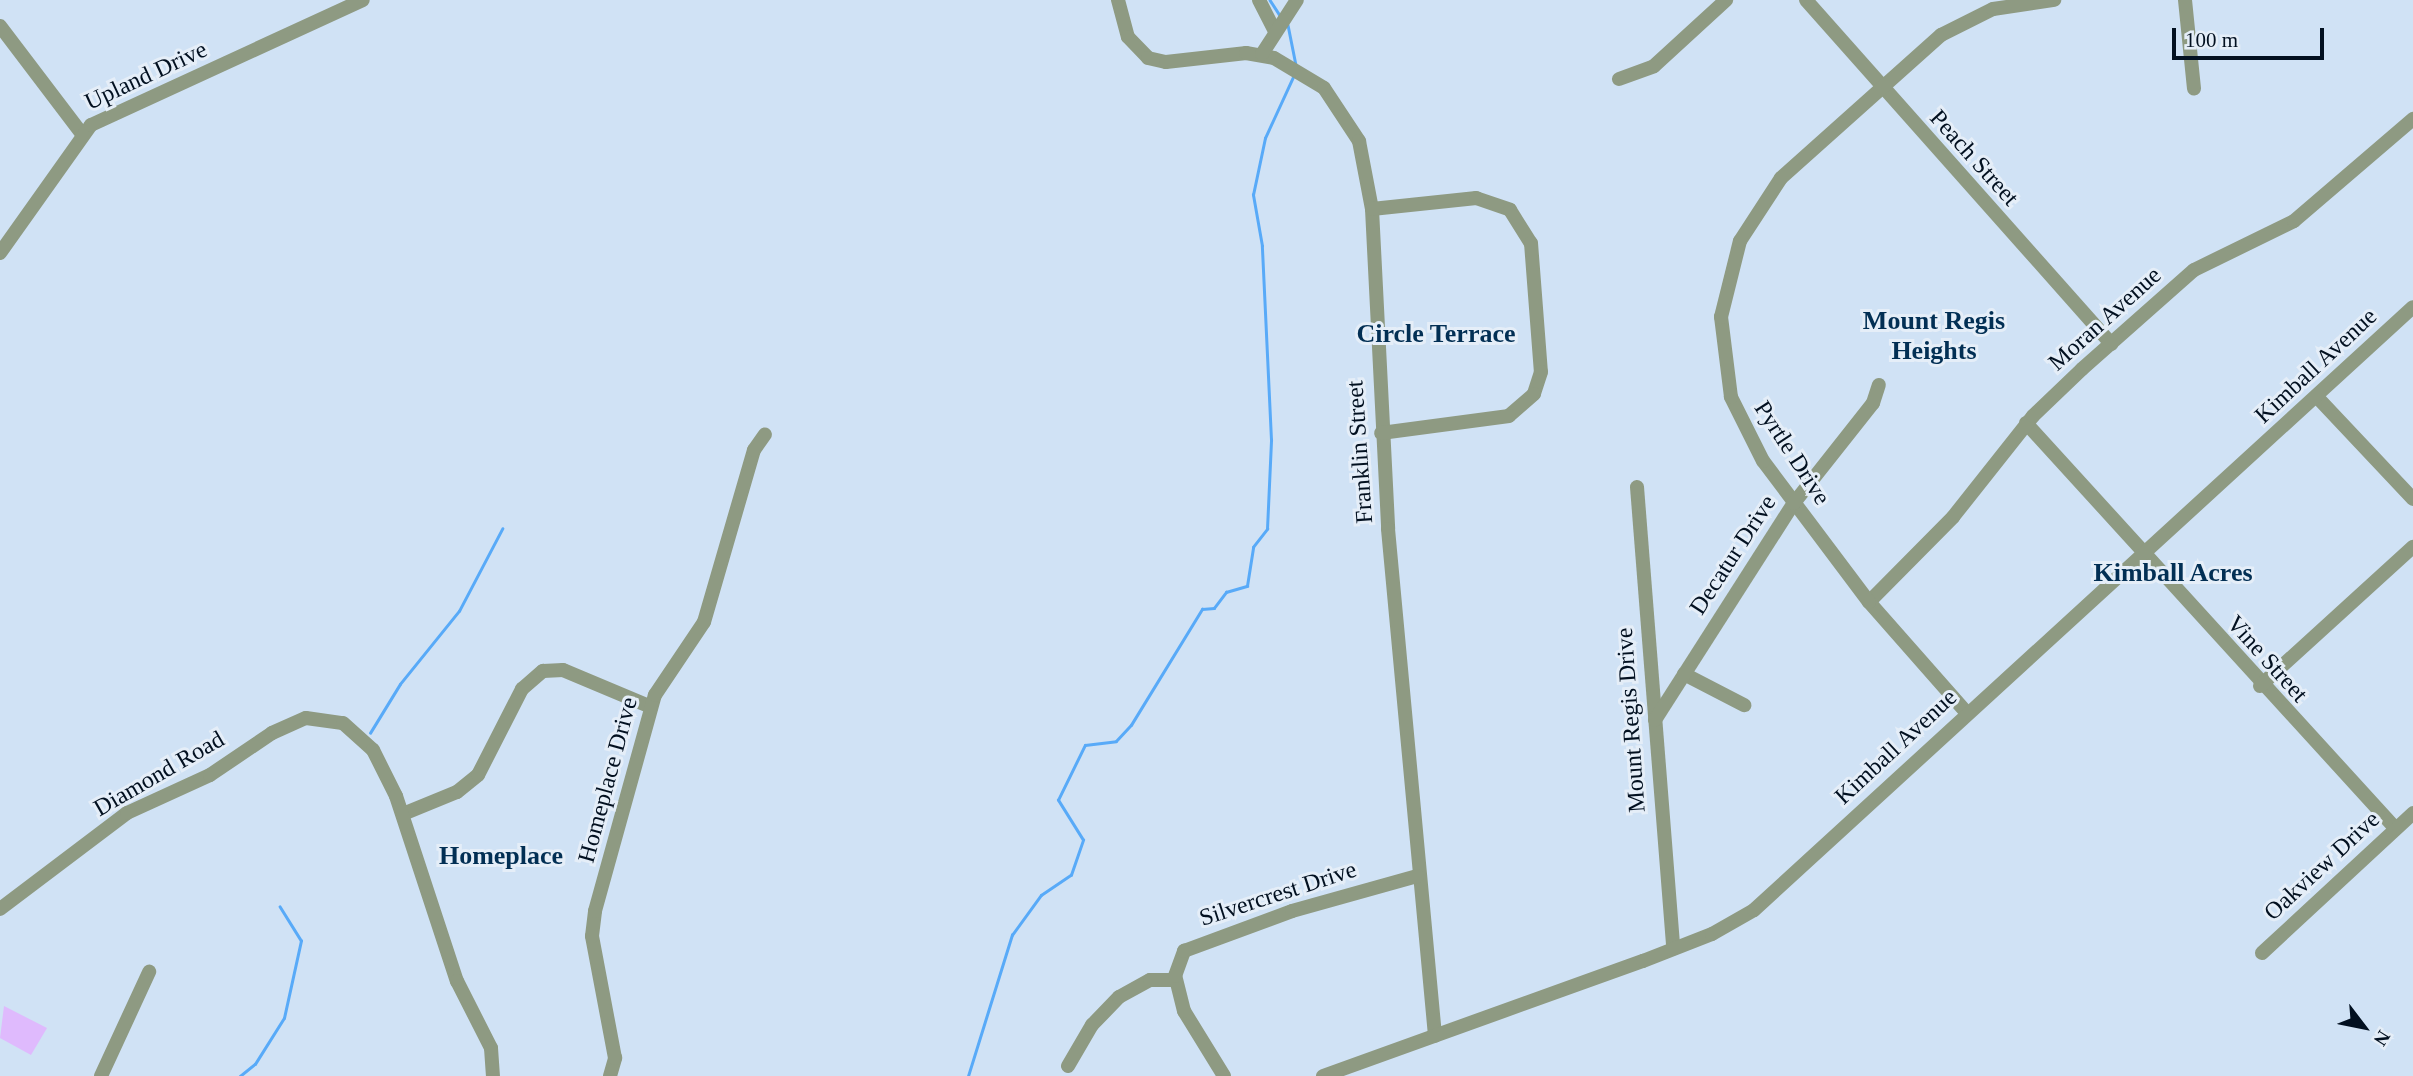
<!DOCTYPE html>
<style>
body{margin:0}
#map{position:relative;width:2413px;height:1076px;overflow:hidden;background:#d0e2f5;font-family:Georgia,serif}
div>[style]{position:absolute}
.green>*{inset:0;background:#dfbafd}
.stream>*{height:2.5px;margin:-1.25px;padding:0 1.25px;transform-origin:1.25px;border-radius:1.25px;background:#58aaf8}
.minor>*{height:14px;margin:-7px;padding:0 7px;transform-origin:7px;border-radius:7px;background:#8e9a82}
span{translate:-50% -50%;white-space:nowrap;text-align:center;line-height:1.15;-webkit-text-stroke:6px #e5eef8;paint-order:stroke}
.street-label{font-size:24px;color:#021020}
.neighbourhood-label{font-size:26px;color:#022f54;font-weight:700}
.north{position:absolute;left:2329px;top:992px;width:70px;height:70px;-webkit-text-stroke:5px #e5eef8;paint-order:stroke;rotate:122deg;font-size:19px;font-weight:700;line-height:28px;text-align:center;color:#021020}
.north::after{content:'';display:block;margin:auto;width:24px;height:32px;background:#021020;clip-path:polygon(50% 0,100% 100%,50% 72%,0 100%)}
.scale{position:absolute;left:2172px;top:28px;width:152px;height:32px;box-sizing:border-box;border:4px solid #021020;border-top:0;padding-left:9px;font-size:21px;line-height:24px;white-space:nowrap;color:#021020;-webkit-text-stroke:5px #e5eef8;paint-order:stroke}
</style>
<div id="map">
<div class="green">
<div style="clip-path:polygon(4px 1006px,47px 1028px,31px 1055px,0 1038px)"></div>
</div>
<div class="stream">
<div style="left:1270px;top:0;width:20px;rotate:57deg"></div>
<div style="left:1288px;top:25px;width:41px;rotate:78.7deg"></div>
<div style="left:370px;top:733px;width:57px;rotate:-58.5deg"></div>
<div style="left:400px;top:684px;width:94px;rotate:-51.1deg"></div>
<div style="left:459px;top:611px;width:93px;rotate:-62.3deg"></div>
<div style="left:240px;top:1076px;width:19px;rotate:-39deg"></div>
<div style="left:255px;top:1064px;width:54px;rotate:-57.8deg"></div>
<div style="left:284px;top:1018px;width:79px;rotate:-77.6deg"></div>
<div style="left:301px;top:941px;width:40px;rotate:-122deg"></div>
<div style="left:968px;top:1076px;width:148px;rotate:-72.7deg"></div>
<div style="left:1012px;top:935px;width:49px;rotate:-54.1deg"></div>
<div style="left:1041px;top:895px;width:36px;rotate:-34deg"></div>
<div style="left:1071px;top:875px;width:37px;rotate:-71deg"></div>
<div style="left:1083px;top:840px;width:47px;rotate:-122deg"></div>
<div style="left:1058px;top:800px;width:61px;rotate:-63.9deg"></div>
<div style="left:1085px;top:745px;width:31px;rotate:-7deg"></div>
<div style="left:1116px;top:741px;width:22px;rotate:-47deg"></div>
<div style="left:1131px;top:725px;width:136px;rotate:-58.5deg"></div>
<div style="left:1202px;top:609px;width:12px;rotate:-5deg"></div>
<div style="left:1214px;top:608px;width:20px;rotate:-53deg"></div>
<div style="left:1226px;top:592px;width:22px;rotate:-16deg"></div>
<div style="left:1247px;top:586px;width:39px;rotate:-81deg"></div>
<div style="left:1253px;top:547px;width:23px;rotate:-52deg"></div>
<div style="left:1267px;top:529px;width:89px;rotate:-87.4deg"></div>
<div style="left:1271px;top:440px;width:194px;rotate:-92.7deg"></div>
<div style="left:1262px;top:246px;width:52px;rotate:-100deg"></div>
<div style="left:1253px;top:195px;width:58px;rotate:-78.1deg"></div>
<div style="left:1265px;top:138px;width:69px;rotate:-65.3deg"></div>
</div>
<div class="minor">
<div style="left:1118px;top:0;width:38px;rotate:75deg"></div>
<div style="left:1128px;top:37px;width:29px;rotate:46deg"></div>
<div style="left:1148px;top:58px;width:18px;rotate:13deg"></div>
<div style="left:1166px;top:62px;width:81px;rotate:-6.4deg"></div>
<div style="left:1246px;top:53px;width:28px;rotate:10deg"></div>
<div style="left:1274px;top:58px;width:58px;rotate:31deg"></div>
<div style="left:1324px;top:88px;width:64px;rotate:56.6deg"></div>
<div style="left:1359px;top:141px;width:69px;rotate:79.2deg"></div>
<div style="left:1372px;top:209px;width:320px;rotate:87.1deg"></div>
<div style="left:1388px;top:529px;width:509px;rotate:84.7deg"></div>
<div style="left:1259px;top:0;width:33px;rotate:63deg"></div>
<div style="left:1806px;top:0;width:460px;rotate:48.4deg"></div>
<div style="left:2185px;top:0;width:89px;rotate:84.2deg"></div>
<div style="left:0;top:26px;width:136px;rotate:52.8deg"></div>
<div style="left:1262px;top:54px;width:64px;rotate:-57.1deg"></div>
<div style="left:1619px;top:79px;width:37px;rotate:-20deg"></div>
<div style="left:1654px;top:66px;width:98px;rotate:-42.5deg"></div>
<div style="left:1372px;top:209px;width:105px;rotate:-6deg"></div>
<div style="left:1476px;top:198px;width:36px;rotate:19deg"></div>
<div style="left:1510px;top:210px;width:39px;rotate:58deg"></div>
<div style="left:1531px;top:243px;width:129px;rotate:85.6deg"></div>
<div style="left:1541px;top:372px;width:23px;rotate:108deg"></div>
<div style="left:1534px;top:394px;width:33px;rotate:139deg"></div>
<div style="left:1509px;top:416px;width:129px;rotate:172.4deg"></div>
<div style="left:0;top:253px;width:157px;rotate:-54.6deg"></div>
<div style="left:91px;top:125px;width:299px;rotate:-24.7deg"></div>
<div style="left:2317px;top:397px;width:140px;rotate:46.7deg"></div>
<div style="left:2026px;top:423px;width:548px;rotate:47.66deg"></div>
<div style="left:1637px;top:487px;width:463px;rotate:85.5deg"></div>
<div style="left:1869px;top:602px;width:120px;rotate:-45.3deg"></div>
<div style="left:1953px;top:517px;width:129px;rotate:-51.6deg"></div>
<div style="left:2033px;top:416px;width:68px;rotate:-43.8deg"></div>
<div style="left:2082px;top:369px;width:149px;rotate:-41.5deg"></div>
<div style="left:2194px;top:270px;width:111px;rotate:-26.1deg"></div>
<div style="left:2294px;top:221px;width:157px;rotate:-40.6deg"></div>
<div style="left:1684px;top:674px;width:68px;rotate:27.3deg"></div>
<div style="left:2260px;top:686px;width:207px;rotate:-42.3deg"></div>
<div style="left:1966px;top:712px;width:147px;rotate:-131.4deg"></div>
<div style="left:1869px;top:602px;width:176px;rotate:-126.9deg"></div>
<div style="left:1763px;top:461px;width:72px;rotate:-116.6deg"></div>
<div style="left:1731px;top:397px;width:81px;rotate:-97.1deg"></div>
<div style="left:1721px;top:317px;width:78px;rotate:-76deg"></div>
<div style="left:1740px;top:241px;width:75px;rotate:-56.9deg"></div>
<div style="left:1781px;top:178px;width:215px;rotate:-41.8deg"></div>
<div style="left:1941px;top:35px;width:58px;rotate:-26.6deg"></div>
<div style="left:1993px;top:9px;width:62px;rotate:-8.4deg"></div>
<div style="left:1655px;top:720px;width:258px;rotate:-57.4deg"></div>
<div style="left:1794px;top:503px;width:127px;rotate:-51.7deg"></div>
<div style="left:1873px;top:403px;width:19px;rotate:-72deg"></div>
<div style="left:403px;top:814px;width:58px;rotate:-22.2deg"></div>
<div style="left:457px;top:792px;width:27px;rotate:-39deg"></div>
<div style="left:478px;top:775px;width:97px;rotate:-62.9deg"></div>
<div style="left:522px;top:689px;width:28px;rotate:-41deg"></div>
<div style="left:543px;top:671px;width:20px;rotate:-3deg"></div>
<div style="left:563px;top:670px;width:95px;rotate:22.8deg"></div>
<div style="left:0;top:909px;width:159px;rotate:-37.1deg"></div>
<div style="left:127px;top:813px;width:91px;rotate:-24.6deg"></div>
<div style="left:210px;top:775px;width:75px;rotate:-34.1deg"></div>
<div style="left:272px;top:733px;width:37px;rotate:-24deg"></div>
<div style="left:306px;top:718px;width:37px;rotate:8deg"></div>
<div style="left:343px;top:723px;width:40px;rotate:42deg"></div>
<div style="left:373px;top:750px;width:51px;rotate:63.4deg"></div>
<div style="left:396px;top:796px;width:195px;rotate:71.8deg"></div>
<div style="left:457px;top:981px;width:75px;rotate:63.1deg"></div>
<div style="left:491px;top:1048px;width:28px;rotate:86deg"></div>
<div style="left:2262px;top:953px;width:206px;rotate:-42.8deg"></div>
<div style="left:1068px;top:1066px;width:48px;rotate:-59.7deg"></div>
<div style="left:1092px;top:1025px;width:39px;rotate:-46deg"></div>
<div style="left:1119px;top:997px;width:35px;rotate:-29deg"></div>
<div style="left:1150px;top:980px;width:25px"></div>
<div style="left:101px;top:1076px;width:115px;rotate:-65.2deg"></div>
<div style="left:610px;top:1076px;width:19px;rotate:-74deg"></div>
<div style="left:615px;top:1058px;width:124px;rotate:-100.7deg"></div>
<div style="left:592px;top:936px;width:25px;rotate:-83deg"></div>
<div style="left:595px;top:911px;width:224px;rotate:-74.5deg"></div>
<div style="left:655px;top:695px;width:88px;rotate:-56.1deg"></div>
<div style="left:704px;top:622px;width:179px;rotate:-73.8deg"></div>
<div style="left:754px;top:450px;width:19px;rotate:-55deg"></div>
<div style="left:1224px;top:1076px;width:76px;rotate:-121.6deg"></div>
<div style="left:1184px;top:1011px;width:36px;rotate:-104deg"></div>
<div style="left:1175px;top:976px;width:27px;rotate:-70deg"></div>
<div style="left:1184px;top:951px;width:115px;rotate:-20.3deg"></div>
<div style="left:1292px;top:911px;width:130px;rotate:-15.6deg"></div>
<div style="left:1323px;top:1076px;width:340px;rotate:-19.8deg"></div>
<div style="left:1643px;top:961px;width:74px;rotate:-21.4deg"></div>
<div style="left:1712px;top:934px;width:48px;rotate:-29.7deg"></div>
<div style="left:1754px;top:910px;width:893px;rotate:-42.46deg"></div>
</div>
<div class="street-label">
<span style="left:146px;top:76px;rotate:-25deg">Upland Drive</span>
<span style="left:1974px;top:158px;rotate:48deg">Peach Street</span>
<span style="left:2105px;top:319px;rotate:-42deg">Moran Avenue</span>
<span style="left:2316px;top:366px;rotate:-43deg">Kimball Avenue</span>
<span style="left:1360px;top:452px;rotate:-94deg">Franklin Street</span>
<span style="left:1792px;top:453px;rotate:57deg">Pyrtle Drive</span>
<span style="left:1733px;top:555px;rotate:-57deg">Decatur Drive</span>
<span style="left:2267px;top:659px;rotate:48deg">Vine Street</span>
<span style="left:1631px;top:720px;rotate:-94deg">Mount Regis Drive</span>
<span style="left:1896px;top:747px;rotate:-43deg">Kimball Avenue</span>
<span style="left:159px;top:774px;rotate:-30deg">Diamond Road</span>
<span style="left:608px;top:780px;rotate:-75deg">Homeplace Drive</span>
<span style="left:2322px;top:866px;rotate:-43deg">Oakview Drive</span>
<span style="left:1278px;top:894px;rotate:-18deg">Silvercrest Drive</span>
</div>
<div class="neighbourhood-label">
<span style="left:1934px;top:336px">Mount Regis<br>Heights</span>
<span style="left:1436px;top:334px">Circle Terrace</span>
<span style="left:2173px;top:573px">Kimball Acres</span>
<span style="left:501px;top:856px">Homeplace</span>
</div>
<div class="north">N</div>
<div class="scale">100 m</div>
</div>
